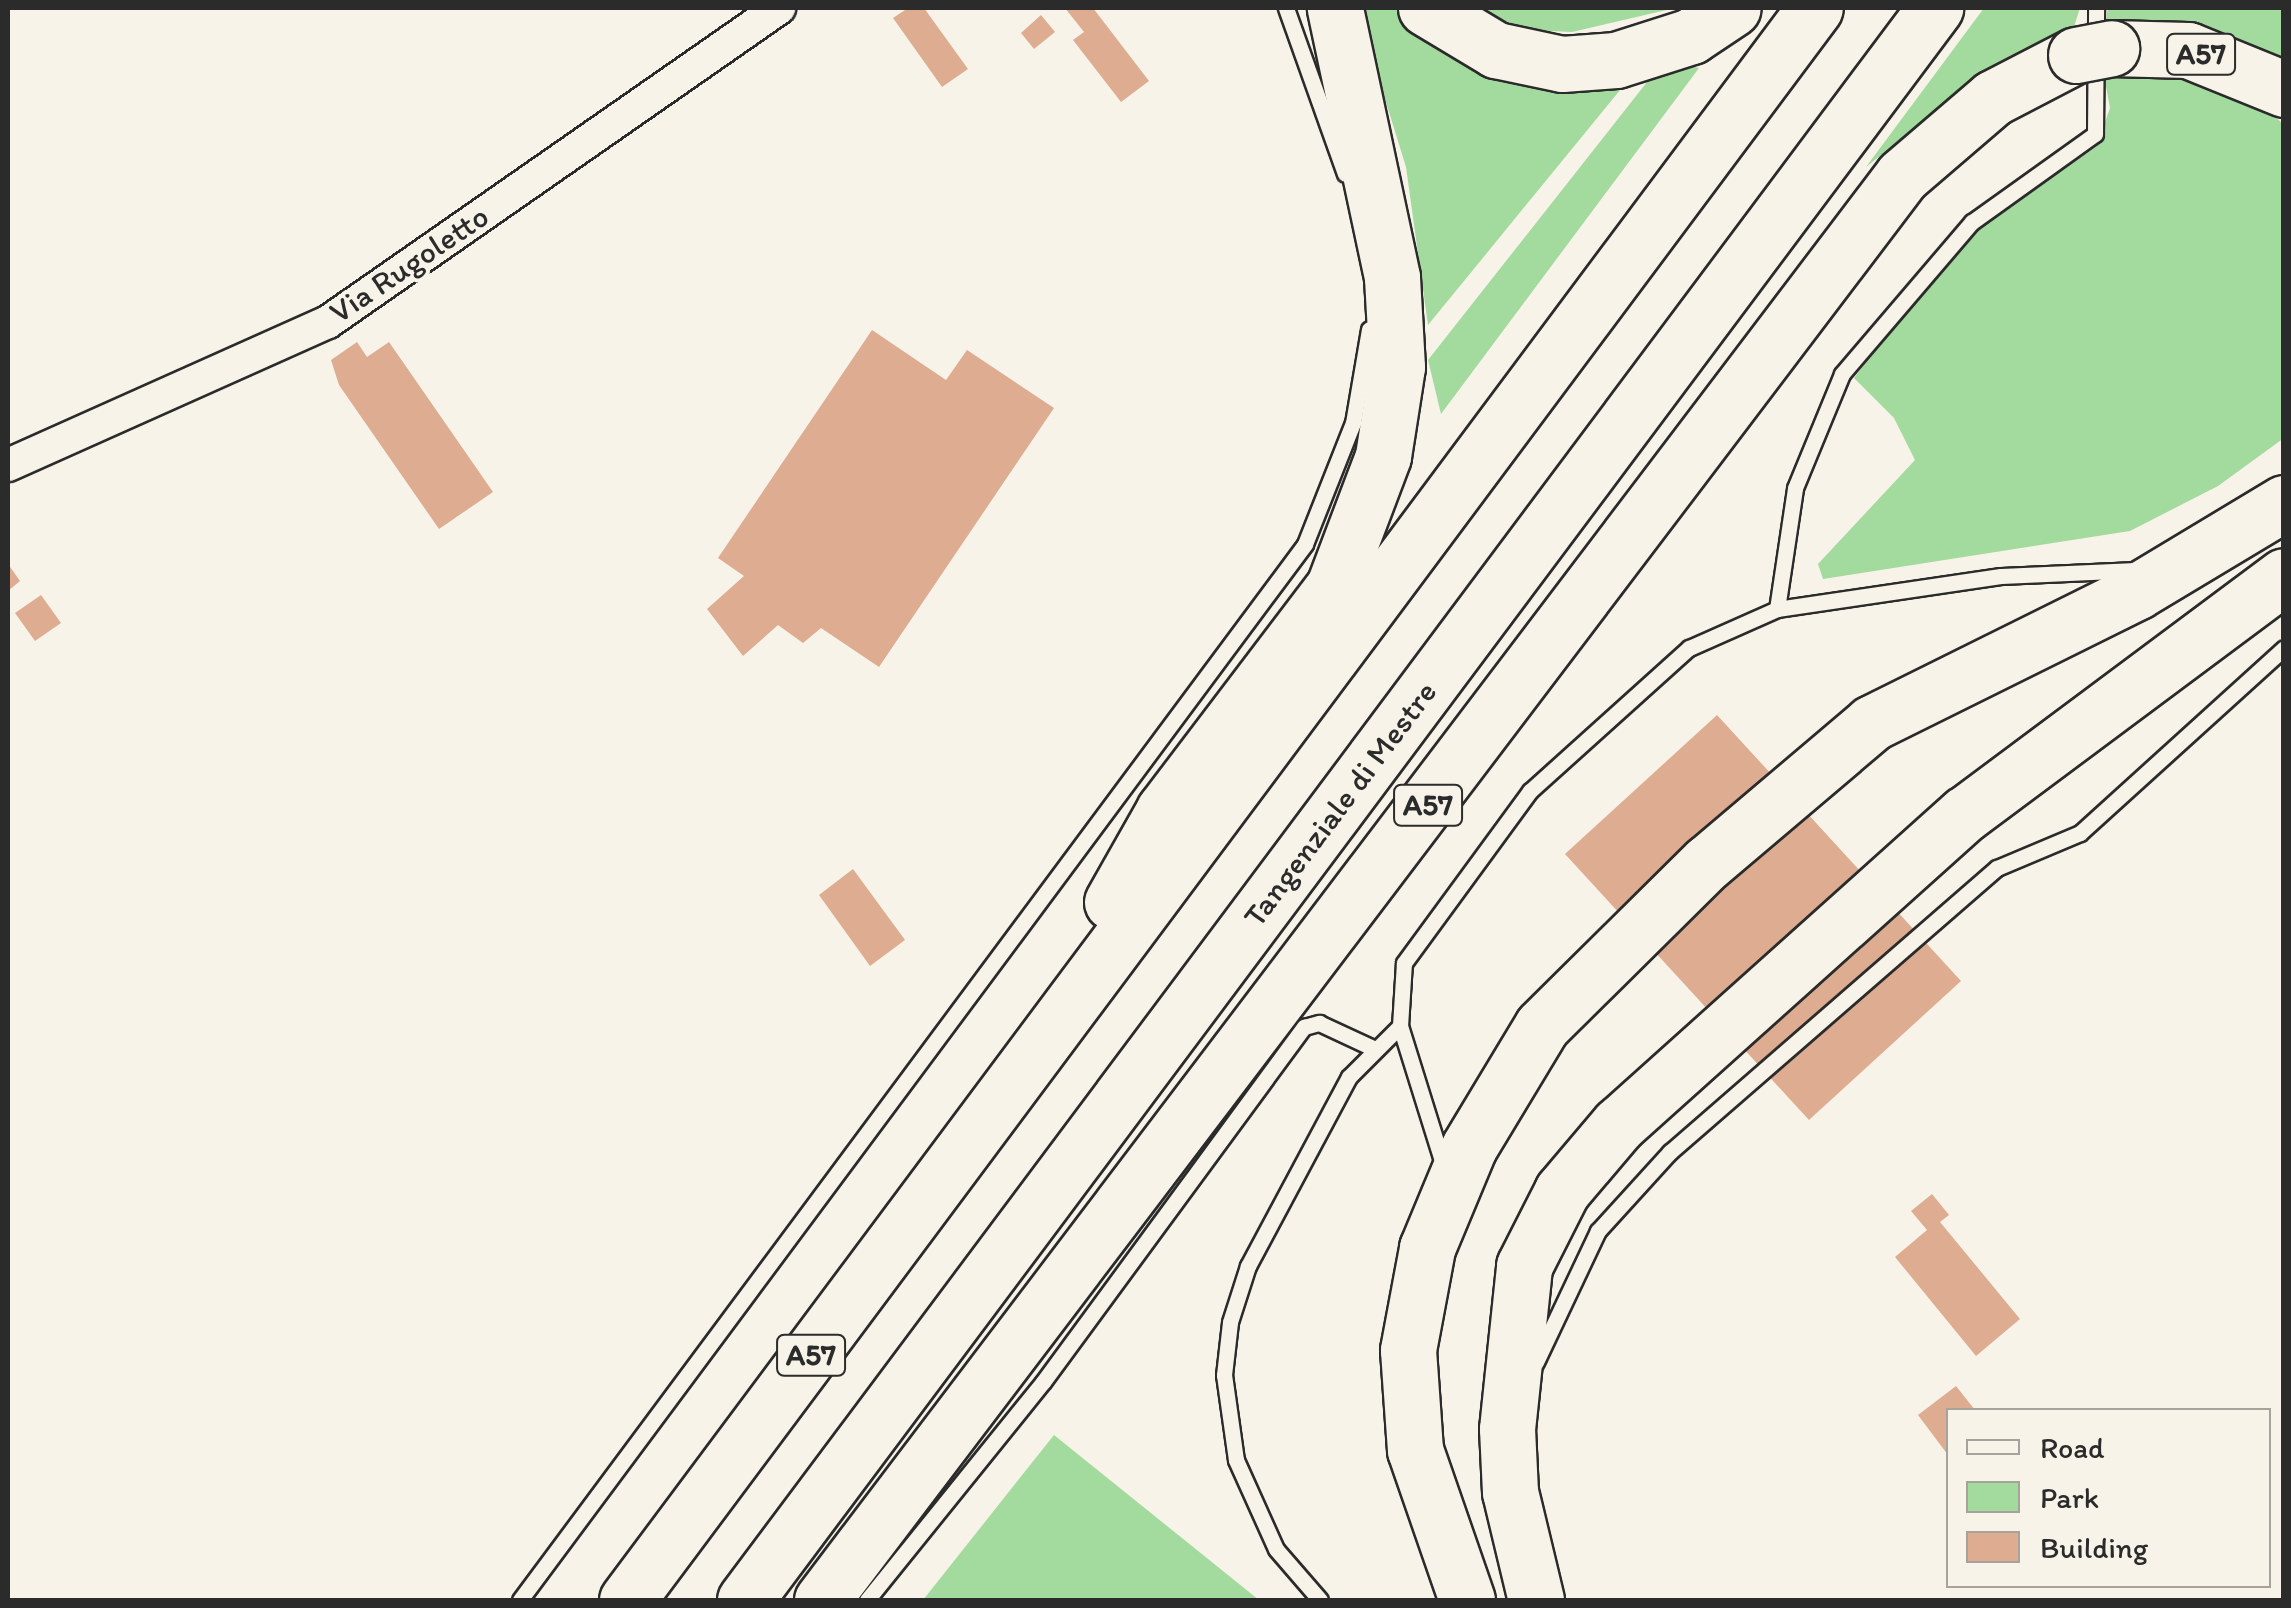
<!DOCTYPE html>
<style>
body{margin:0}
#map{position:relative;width:2291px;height:1608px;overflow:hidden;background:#f7f3e8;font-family:Itim,sans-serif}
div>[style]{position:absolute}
.green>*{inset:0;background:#a3da9e}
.building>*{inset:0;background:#deac90}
.roads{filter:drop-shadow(2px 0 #2b2b2b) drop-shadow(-2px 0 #2b2b2b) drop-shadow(0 2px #2b2b2b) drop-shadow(0 -2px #2b2b2b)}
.lane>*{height:15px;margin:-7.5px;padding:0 7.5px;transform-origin:7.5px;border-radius:7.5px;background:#f7f3e8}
.street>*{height:32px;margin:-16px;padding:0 16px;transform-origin:16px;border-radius:16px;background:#f7f3e8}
.highway>*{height:55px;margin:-27.5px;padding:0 27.5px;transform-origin:27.5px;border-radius:27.5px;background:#f7f3e8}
.bridges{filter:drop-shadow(2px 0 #2b2b2b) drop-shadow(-2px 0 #2b2b2b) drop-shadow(0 2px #2b2b2b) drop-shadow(0 -2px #2b2b2b)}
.highway-bridge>*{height:55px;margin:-27.5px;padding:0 27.5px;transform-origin:27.5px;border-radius:27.5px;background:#f7f3e8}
span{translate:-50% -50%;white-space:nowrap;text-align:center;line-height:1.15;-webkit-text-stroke:8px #f7f3e8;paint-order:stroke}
.shield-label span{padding:2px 8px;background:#f7f3e8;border:2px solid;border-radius:8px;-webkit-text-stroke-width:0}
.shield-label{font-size:30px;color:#2b2b2b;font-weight:700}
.street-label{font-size:32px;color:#2b2b2b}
.frame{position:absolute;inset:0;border:10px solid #2b2b2b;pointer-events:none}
.legend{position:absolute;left:1946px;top:1408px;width:325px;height:180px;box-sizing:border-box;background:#f7f3e8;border:2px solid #a5a39c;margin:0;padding:12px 18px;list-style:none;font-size:30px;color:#2b2b2b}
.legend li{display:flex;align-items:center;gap:20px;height:50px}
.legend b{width:50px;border:2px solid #a5a39c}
</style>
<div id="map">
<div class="green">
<div style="clip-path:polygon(1357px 8px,1399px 8px,1699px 68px,1441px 414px,1428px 360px,1651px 77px,1634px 73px,1428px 325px,1406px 167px)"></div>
<div style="clip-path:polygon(1470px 8px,1675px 8px,1572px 32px,1530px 30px)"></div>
<div style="clip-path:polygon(1984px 8px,2080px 8px,2071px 36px,1987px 70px,1866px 167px)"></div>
<div style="clip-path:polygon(2108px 8px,2283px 8px,2283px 69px,2105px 26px)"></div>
<div style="clip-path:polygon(2101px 59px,2160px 64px,2260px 103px,2283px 124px,2284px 438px,2218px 486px,2130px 531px,1823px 579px,1818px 564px,1915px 460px,1894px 418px,1854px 378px,1963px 239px,2096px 147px,2110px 108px)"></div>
<div style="clip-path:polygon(1054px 1435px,1259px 1600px,923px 1600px)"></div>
</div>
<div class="building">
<div style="clip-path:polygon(908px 8px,924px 8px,968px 69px,942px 87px,893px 18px)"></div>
<div style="clip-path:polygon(1065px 8px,1093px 8px,1149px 81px,1121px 102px,1073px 40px,1084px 32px)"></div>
<div style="clip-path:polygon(1041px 15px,1055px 32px,1034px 49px,1021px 33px)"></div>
<div style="clip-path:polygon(872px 330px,946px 380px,967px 350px,1054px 408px,879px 667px,821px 628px,803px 643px,778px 625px,743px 656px,707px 609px,744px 576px,718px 558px)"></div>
<div style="clip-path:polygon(357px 342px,367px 357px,389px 342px,493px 492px,439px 529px,339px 385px,331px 360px)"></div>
<div style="clip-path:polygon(8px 564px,20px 581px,8px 591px)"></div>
<div style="clip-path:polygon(41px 595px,61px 623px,35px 641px,15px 613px)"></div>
<div style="clip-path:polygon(1717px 715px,1961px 981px,1809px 1120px,1565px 854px)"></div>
<div style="clip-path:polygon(853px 869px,905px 940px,870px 966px,819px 895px)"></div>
<div style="clip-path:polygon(1932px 1194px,1949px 1215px,1940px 1222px,2020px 1319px,1976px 1356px,1895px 1257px,1927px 1230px,1911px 1211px)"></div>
<div style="clip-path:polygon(1956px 1386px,1975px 1410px,1948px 1410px,1948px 1455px,1918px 1415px)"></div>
</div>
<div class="roads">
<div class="lane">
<div style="left:1286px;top:8px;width:176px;rotate:70.4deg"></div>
<div style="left:1777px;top:609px;width:122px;rotate:-81.5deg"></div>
<div style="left:1795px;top:488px;width:123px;rotate:-67.6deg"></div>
<div style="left:1842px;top:374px;width:200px;rotate:-49.5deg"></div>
<div style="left:1972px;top:222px;width:151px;rotate:-35.6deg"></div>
<div style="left:2095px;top:134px;width:126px;rotate:-89.5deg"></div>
<div style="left:1444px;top:1167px;width:148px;rotate:-107.3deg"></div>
<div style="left:1400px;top:1026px;width:63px;rotate:-86.4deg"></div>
<div style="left:1404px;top:963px;width:213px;rotate:-53.8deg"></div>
<div style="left:1530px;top:791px;width:214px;rotate:-42deg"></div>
<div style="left:1689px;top:648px;width:96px;rotate:-23.9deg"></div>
<div style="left:1777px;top:609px;width:226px;rotate:-8.4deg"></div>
<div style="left:2001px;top:576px;width:135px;rotate:-2.5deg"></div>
<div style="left:1536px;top:1362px;width:145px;rotate:-64.7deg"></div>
<div style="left:1598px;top:1231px;width:107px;rotate:-47.7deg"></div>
<div style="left:1670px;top:1152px;width:433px;rotate:-41deg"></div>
<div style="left:1997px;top:868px;width:90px;rotate:-22.9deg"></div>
<div style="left:2080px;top:833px;width:275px;rotate:-42.2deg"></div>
<div style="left:520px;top:1600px;width:1316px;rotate:-53.37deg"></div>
<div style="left:1305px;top:544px;width:130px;rotate:-68.4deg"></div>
<div style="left:1353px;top:423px;width:95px;rotate:-80.3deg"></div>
<div style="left:867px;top:1600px;width:280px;rotate:-51.1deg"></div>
<div style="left:1043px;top:1382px;width:441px;rotate:-53.7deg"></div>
<div style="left:1304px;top:1027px;width:16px;rotate:-15deg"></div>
<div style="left:1319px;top:1023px;width:62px;rotate:24.9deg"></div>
<div style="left:1320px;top:1600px;width:67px;rotate:-130.8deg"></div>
<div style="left:1276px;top:1549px;width:98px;rotate:-114.2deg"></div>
<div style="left:1236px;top:1460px;width:86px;rotate:-98deg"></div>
<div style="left:1224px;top:1375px;width:53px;rotate:-83.5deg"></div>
<div style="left:1230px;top:1322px;width:59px;rotate:-72.2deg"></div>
<div style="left:1248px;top:1266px;width:214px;rotate:-61.9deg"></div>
<div style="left:1349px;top:1077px;width:72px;rotate:-45deg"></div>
</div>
<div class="street">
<div style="left:8px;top:465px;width:350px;rotate:-24.1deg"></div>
<div style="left:328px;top:322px;width:550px;rotate:-34.85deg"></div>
</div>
<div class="highway">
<div style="left:1426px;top:8px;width:82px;rotate:31deg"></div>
<div style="left:1496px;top:50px;width:67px;rotate:12deg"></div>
<div style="left:1562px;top:64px;width:54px;rotate:-4.2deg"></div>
<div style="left:1616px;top:60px;width:79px;rotate:-17.7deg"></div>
<div style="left:1691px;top:36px;width:50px;rotate:-33.7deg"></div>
<div style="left:2111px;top:48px;width:77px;rotate:1.5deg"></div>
<div style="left:2188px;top:50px;width:104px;rotate:22.1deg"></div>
<div style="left:1112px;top:902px;width:106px;rotate:-60.5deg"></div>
<div style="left:1164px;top:810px;width:281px;rotate:-52.8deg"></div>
<div style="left:1334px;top:586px;width:139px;rotate:-69.3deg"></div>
<div style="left:1383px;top:456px;width:90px;rotate:-81.1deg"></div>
<div style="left:1397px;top:367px;width:90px;rotate:-93.2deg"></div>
<div style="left:1392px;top:277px;width:275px;rotate:-102deg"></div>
<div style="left:627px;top:1600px;width:1986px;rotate:-53.27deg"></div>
<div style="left:745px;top:1600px;width:1988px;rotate:-53.22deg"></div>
<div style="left:822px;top:1600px;width:1787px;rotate:-52.82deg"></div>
<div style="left:1902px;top:176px;width:120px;rotate:-40.6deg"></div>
<div style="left:1993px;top:98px;width:93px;rotate:-27.4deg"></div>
<div style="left:1467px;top:1600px;width:159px;rotate:-109.1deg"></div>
<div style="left:1415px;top:1450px;width:100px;rotate:-94deg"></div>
<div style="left:1408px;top:1350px;width:104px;rotate:-79.4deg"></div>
<div style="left:1427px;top:1248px;width:109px;rotate:-67.4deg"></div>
<div style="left:1469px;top:1147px;width:141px;rotate:-58.9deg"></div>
<div style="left:1542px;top:1026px;width:232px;rotate:-44.7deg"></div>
<div style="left:1707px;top:863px;width:216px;rotate:-40.3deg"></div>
<div style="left:1872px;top:723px;width:295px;rotate:-26.4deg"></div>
<div style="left:2136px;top:592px;width:173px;rotate:-31deg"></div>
<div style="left:1536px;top:1600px;width:111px;rotate:-103.5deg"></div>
<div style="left:1510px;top:1492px;width:63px;rotate:-92.7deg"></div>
<div style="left:1507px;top:1429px;width:164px;rotate:-84deg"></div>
<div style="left:1524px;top:1266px;width:84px;rotate:-63.1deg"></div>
<div style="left:1562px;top:1191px;width:87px;rotate:-49.7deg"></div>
<div style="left:1618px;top:1125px;width:466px;rotate:-41.9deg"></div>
<div style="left:1965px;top:814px;width:398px;rotate:-36.7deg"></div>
</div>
</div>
<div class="bridges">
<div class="highway-bridge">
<div style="left:2076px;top:55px;width:36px;rotate:-11deg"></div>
</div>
</div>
<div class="shield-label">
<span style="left:2201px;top:54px">A57</span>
<span style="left:1428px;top:805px">A57</span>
<span style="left:811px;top:1355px">A57</span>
</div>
<div class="street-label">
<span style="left:409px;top:264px;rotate:-34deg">Via Rugoletto</span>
<span style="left:1340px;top:804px;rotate:-53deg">Tangenziale di Mestre</span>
</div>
<div class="frame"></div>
<ul class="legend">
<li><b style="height:12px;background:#f7f3e8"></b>Road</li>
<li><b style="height:28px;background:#a3da9e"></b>Park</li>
<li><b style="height:28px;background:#deac90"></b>Building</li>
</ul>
</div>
